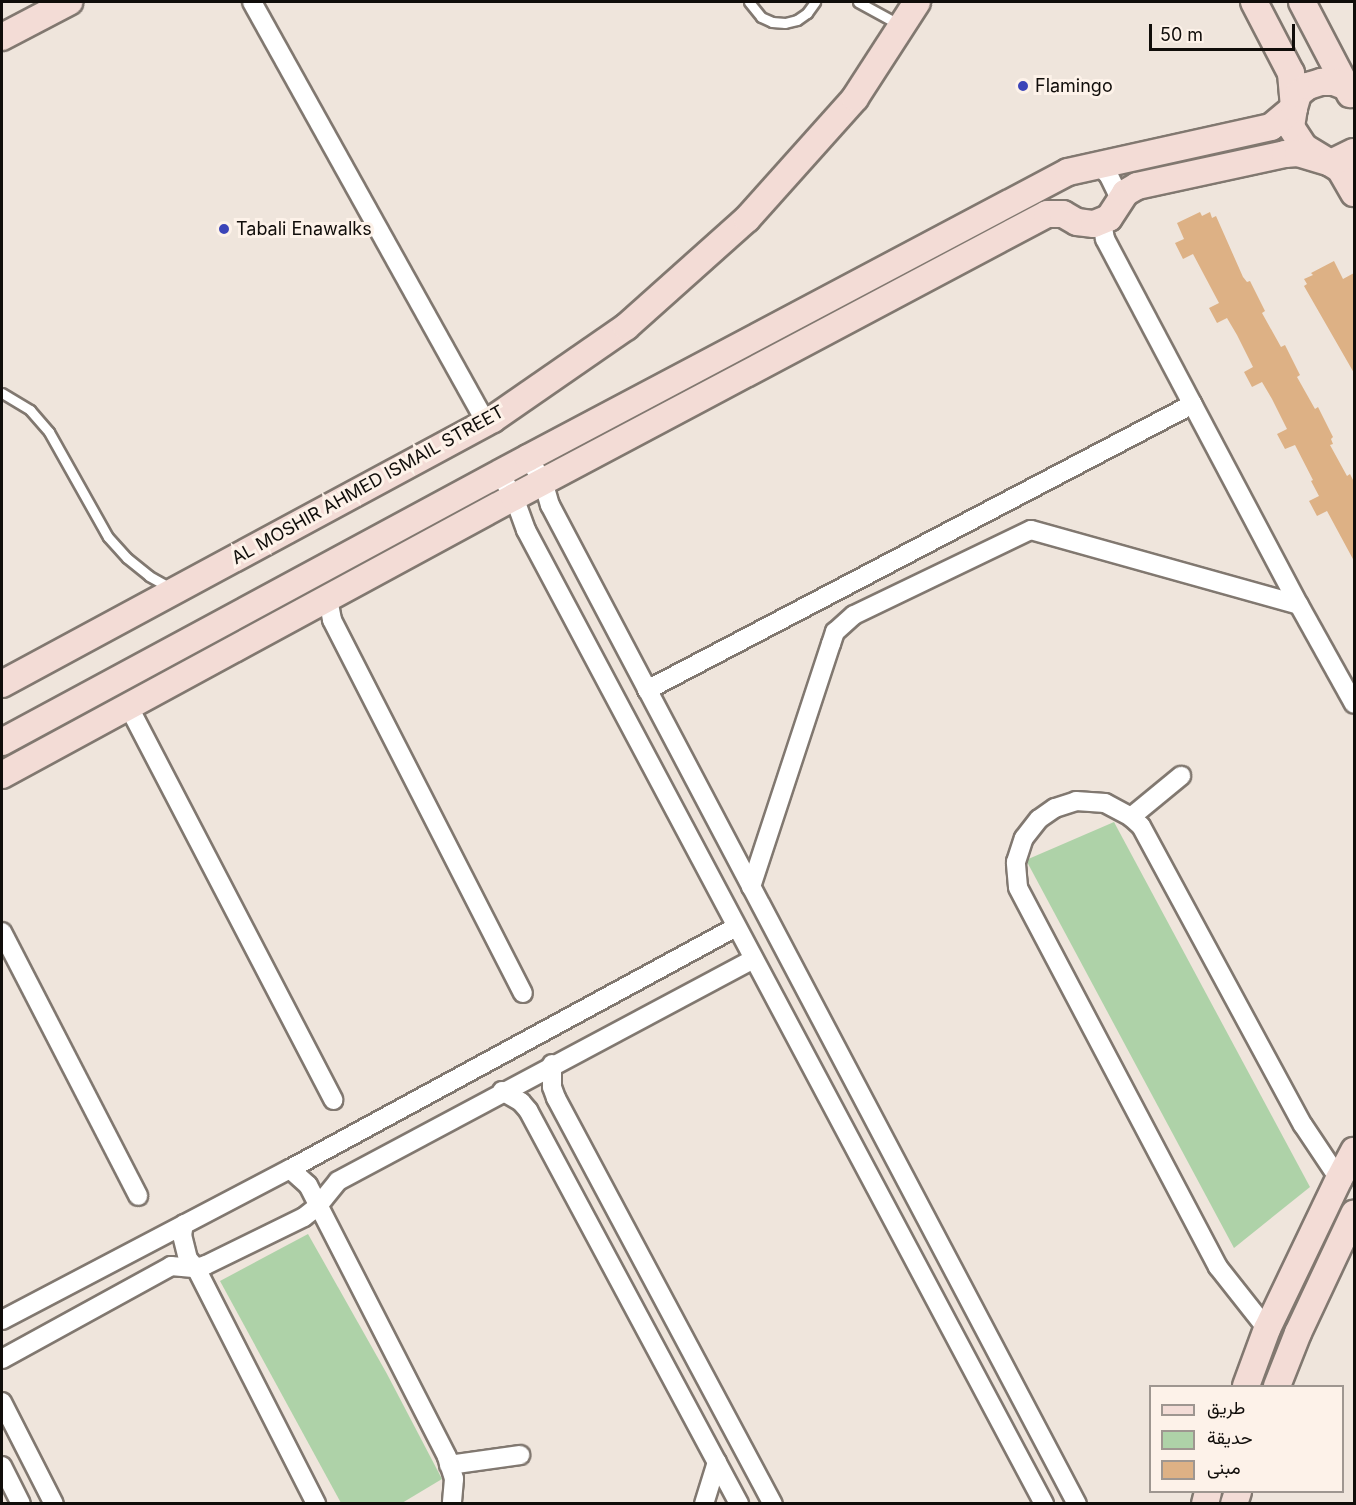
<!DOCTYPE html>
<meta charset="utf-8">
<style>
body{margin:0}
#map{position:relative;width:1356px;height:1505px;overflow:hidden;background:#efe5dc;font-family:Inter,Vazirmatn,sans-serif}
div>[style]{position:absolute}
.green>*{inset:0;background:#aed2a8}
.building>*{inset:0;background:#ddb185}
.roads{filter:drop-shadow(2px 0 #817870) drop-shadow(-2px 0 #817870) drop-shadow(0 2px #817870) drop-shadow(0 -2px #817870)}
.lane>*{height:9px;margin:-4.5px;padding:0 4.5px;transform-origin:4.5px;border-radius:4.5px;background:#fff}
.street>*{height:18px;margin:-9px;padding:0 9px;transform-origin:9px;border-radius:9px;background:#fff}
.secondary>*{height:26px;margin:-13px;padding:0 13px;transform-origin:13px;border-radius:13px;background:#f3dcd6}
.dots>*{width:16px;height:16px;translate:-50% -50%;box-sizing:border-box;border:3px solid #fdf2e9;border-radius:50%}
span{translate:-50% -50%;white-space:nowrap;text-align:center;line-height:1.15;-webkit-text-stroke:6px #fdf2e9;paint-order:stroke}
.poi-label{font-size:18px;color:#100d0a}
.left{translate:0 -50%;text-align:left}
.street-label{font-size:18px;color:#100d0a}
.frame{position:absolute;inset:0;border:3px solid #100d0a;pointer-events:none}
.legend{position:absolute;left:1149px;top:1385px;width:195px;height:108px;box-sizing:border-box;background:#fdf2e9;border:2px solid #9e9690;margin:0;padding:8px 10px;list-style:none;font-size:18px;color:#100d0a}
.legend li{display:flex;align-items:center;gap:12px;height:30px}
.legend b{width:30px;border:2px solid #9e9690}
.scale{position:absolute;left:1149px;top:24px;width:146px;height:27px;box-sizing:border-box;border:3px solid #100d0a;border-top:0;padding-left:8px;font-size:18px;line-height:21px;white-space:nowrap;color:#100d0a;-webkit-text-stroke:4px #fdf2e9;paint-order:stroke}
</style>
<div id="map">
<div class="green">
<div style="clip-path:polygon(1114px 822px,1310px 1187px,1234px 1248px,1026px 860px)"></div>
<div style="clip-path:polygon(308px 1234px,387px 1374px,442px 1479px,402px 1503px,341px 1503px,220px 1281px)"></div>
</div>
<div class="building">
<div style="clip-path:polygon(1200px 212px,1202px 216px,1210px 212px,1212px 218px,1216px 216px,1243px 277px,1247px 282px,1250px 281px,1265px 311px,1262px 313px,1281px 347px,1285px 345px,1300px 375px,1297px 377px,1315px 409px,1318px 407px,1333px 437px,1331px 439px,1333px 444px,1330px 445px,1347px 476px,1350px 474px,1354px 482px,1354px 561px,1327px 511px,1317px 516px,1309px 501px,1319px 496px,1311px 481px,1313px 480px,1295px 445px,1285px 449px,1277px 434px,1287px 429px,1272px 399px,1262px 382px,1252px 387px,1244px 372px,1253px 367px,1237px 335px,1227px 318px,1217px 323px,1209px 308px,1219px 303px,1202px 271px,1193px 254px,1183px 259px,1175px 243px,1184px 239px,1177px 223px)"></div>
<div style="clip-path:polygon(1334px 261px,1343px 279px,1354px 273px,1354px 373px,1304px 286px,1307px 284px,1304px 279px,1313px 275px,1311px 273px)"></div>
</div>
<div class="roads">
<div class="lane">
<div style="left:749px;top:2px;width:19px;rotate:51deg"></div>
<div style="left:761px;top:17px;width:12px;rotate:24deg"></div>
<div style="left:772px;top:22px;width:13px;rotate:4deg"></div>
<div style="left:785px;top:23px;width:12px;rotate:-14deg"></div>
<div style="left:797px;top:20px;width:12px;rotate:-35deg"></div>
<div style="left:807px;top:13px;width:14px;rotate:-54deg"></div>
<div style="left:858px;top:2px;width:48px;rotate:28.7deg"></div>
<div style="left:2px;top:393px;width:33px;rotate:31deg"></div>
<div style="left:30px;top:410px;width:29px;rotate:49deg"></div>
<div style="left:49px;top:432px;width:120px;rotate:60.7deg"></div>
<div style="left:108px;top:537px;width:28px;rotate:48deg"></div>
<div style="left:127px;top:558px;width:28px;rotate:39deg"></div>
<div style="left:149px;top:576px;width:25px;rotate:29deg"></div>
</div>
<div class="street">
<div style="left:252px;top:2px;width:481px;rotate:60.9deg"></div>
<div style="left:1098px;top:164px;width:16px;rotate:47deg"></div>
<div style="left:1109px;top:176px;width:25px;rotate:64deg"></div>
<div style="left:1102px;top:222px;width:17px;rotate:80deg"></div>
<div style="left:1105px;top:239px;width:414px;rotate:62.1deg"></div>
<div style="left:1299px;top:605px;width:113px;rotate:60.9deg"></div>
<div style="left:528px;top:458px;width:27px;rotate:57deg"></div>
<div style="left:543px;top:481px;width:25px;rotate:74deg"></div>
<div style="left:550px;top:505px;width:1129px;rotate:62.19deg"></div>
<div style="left:499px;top:473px;width:28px;rotate:58deg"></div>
<div style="left:514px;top:497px;width:35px;rotate:70deg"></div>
<div style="left:526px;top:530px;width:1103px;rotate:61.99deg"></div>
<div style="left:328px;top:599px;width:21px;rotate:79deg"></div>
<div style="left:332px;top:620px;width:419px;rotate:62.9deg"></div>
<div style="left:647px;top:690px;width:616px;rotate:-27.65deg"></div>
<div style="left:133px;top:703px;width:12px;rotate:90deg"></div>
<div style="left:133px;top:715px;width:434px;rotate:62.5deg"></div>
<div style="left:1131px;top:817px;width:65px;rotate:-39.4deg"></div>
<div style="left:751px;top:887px;width:256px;rotate:-71.8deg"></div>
<div style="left:831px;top:644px;width:13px;rotate:-72deg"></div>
<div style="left:835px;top:632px;width:25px;rotate:-42deg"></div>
<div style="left:854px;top:615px;width:196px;rotate:-25.7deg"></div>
<div style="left:1031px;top:530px;width:278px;rotate:15.6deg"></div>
<div style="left:2px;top:932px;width:297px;rotate:62.7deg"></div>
<div style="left:552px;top:1064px;width:23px;rotate:90deg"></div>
<div style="left:552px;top:1087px;width:12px;rotate:70deg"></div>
<div style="left:556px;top:1098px;width:460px;rotate:61.9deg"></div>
<div style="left:502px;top:1091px;width:22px;rotate:30deg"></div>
<div style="left:521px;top:1102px;width:11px;rotate:49deg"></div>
<div style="left:528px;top:1110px;width:447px;rotate:61.8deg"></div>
<div style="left:290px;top:1169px;width:24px;rotate:42deg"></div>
<div style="left:308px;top:1185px;width:305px;rotate:62.9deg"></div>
<div style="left:447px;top:1457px;width:23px;rotate:72deg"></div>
<div style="left:454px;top:1479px;width:25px;rotate:95deg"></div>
<div style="left:184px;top:1224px;width:11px;rotate:100deg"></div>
<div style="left:182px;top:1235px;width:25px;rotate:76deg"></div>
<div style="left:188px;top:1259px;width:12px;rotate:48deg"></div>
<div style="left:196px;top:1268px;width:265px;rotate:63deg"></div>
<div style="left:2px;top:1320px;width:325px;rotate:-27.7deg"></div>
<div style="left:290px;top:1169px;width:507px;rotate:-28.48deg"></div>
<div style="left:1267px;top:1329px;width:79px;rotate:-128.3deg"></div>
<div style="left:1218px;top:1267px;width:429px;rotate:-117.8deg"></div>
<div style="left:1018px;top:887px;width:25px;rotate:-95deg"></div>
<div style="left:1016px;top:862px;width:25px;rotate:-72deg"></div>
<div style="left:1024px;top:838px;width:24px;rotate:-52deg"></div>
<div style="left:1039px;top:819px;width:19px;rotate:-35deg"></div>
<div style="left:1055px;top:808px;width:22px;rotate:-18deg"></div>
<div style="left:1076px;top:801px;width:29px;rotate:4deg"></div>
<div style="left:1105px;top:803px;width:30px;rotate:28deg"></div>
<div style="left:1131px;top:817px;width:13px;rotate:42deg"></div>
<div style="left:1141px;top:826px;width:340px;rotate:61.6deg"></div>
<div style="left:1303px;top:1125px;width:65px;rotate:56.3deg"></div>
<div style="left:2px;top:1359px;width:193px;rotate:-28.8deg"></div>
<div style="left:171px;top:1266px;width:25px;rotate:5deg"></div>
<div style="left:196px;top:1268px;width:10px;rotate:-17deg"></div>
<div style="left:206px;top:1265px;width:109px;rotate:-26.1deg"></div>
<div style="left:304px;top:1217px;width:16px;rotate:-38deg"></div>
<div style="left:317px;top:1207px;width:33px;rotate:-51deg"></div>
<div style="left:338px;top:1181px;width:471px;rotate:-28.1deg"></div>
<div style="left:2px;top:1402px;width:114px;rotate:63deg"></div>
<div style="left:449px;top:1465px;width:72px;rotate:-8deg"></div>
<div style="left:2px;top:1466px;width:42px;rotate:63.4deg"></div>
<div style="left:704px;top:1504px;width:44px;rotate:-72.8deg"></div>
</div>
<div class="secondary">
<div style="left:1254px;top:2px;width:80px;rotate:62.5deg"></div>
<div style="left:1291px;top:73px;width:35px;rotate:85deg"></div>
<div style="left:1294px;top:108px;width:19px;rotate:99deg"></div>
<div style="left:1291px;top:127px;width:24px;rotate:57deg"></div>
<div style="left:1304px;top:147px;width:42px;rotate:31.4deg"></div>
<div style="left:1340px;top:169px;width:28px;rotate:60deg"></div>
<div style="left:1302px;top:2px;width:104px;rotate:62.4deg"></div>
<div style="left:2px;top:37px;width:76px;rotate:-27.6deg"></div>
<div style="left:2px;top:684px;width:558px;rotate:-28.36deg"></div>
<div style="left:493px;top:419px;width:162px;rotate:-34.7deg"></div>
<div style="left:626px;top:327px;width:162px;rotate:-41.8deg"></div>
<div style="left:747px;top:219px;width:162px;rotate:-48.2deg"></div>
<div style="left:855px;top:98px;width:114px;rotate:-57.1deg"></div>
<div style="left:2px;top:742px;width:598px;rotate:-28.37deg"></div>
<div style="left:528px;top:458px;width:611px;rotate:-27.91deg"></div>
<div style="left:1068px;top:172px;width:208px;rotate:-12.5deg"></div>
<div style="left:1271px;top:127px;width:30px;rotate:-40deg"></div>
<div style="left:1294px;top:108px;width:15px;rotate:-74deg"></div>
<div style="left:1298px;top:94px;width:13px;rotate:-39deg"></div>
<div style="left:1308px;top:86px;width:14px;rotate:-17deg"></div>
<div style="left:1321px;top:82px;width:13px"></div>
<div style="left:1334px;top:82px;width:14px;rotate:21deg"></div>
<div style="left:2px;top:775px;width:583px;rotate:-28.5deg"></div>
<div style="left:514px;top:497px;width:603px;rotate:-27.97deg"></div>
<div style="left:1047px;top:214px;width:16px"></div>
<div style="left:1063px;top:214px;width:16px;rotate:30deg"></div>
<div style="left:1077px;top:222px;width:17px;rotate:7deg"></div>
<div style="left:1094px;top:224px;width:16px;rotate:-22deg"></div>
<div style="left:1109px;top:218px;width:30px;rotate:-57deg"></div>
<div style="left:1125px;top:193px;width:14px;rotate:-30deg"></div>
<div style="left:1137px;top:186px;width:151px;rotate:-12.2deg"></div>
<div style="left:1285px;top:154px;width:13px;rotate:-4deg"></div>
<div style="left:1298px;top:153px;width:34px;rotate:17deg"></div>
<div style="left:1331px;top:163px;width:25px;rotate:-26deg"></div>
<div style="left:1246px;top:1386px;width:61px;rotate:-69.8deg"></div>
<div style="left:1267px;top:1329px;width:166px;rotate:-64.4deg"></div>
<div style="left:1339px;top:1179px;width:32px;rotate:-62deg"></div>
<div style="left:1277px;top:1386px;width:57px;rotate:-68.4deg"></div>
<div style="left:1298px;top:1333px;width:132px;rotate:-64.8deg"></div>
<div style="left:1205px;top:1504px;width:12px;rotate:-76deg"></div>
<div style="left:1234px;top:1504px;width:13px;rotate:-72deg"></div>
</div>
</div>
<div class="dots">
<div style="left:1023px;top:86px;background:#3b44b8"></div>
<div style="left:224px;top:229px;background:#3b44b8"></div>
</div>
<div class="poi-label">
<span class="left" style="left:1035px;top:86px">Flamingo</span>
<span class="left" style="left:236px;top:229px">Tabali Enawalks</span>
</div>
<div class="street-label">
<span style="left:368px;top:485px;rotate:-29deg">AL MOSHIR AHMED ISMAIL STREET</span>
</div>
<div class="frame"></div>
<ul class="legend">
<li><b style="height:8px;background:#f3dcd6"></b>طريق</li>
<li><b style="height:16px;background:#aed2a8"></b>حديقة</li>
<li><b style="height:16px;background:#ddb185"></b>مبنى</li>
</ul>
<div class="scale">50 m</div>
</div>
